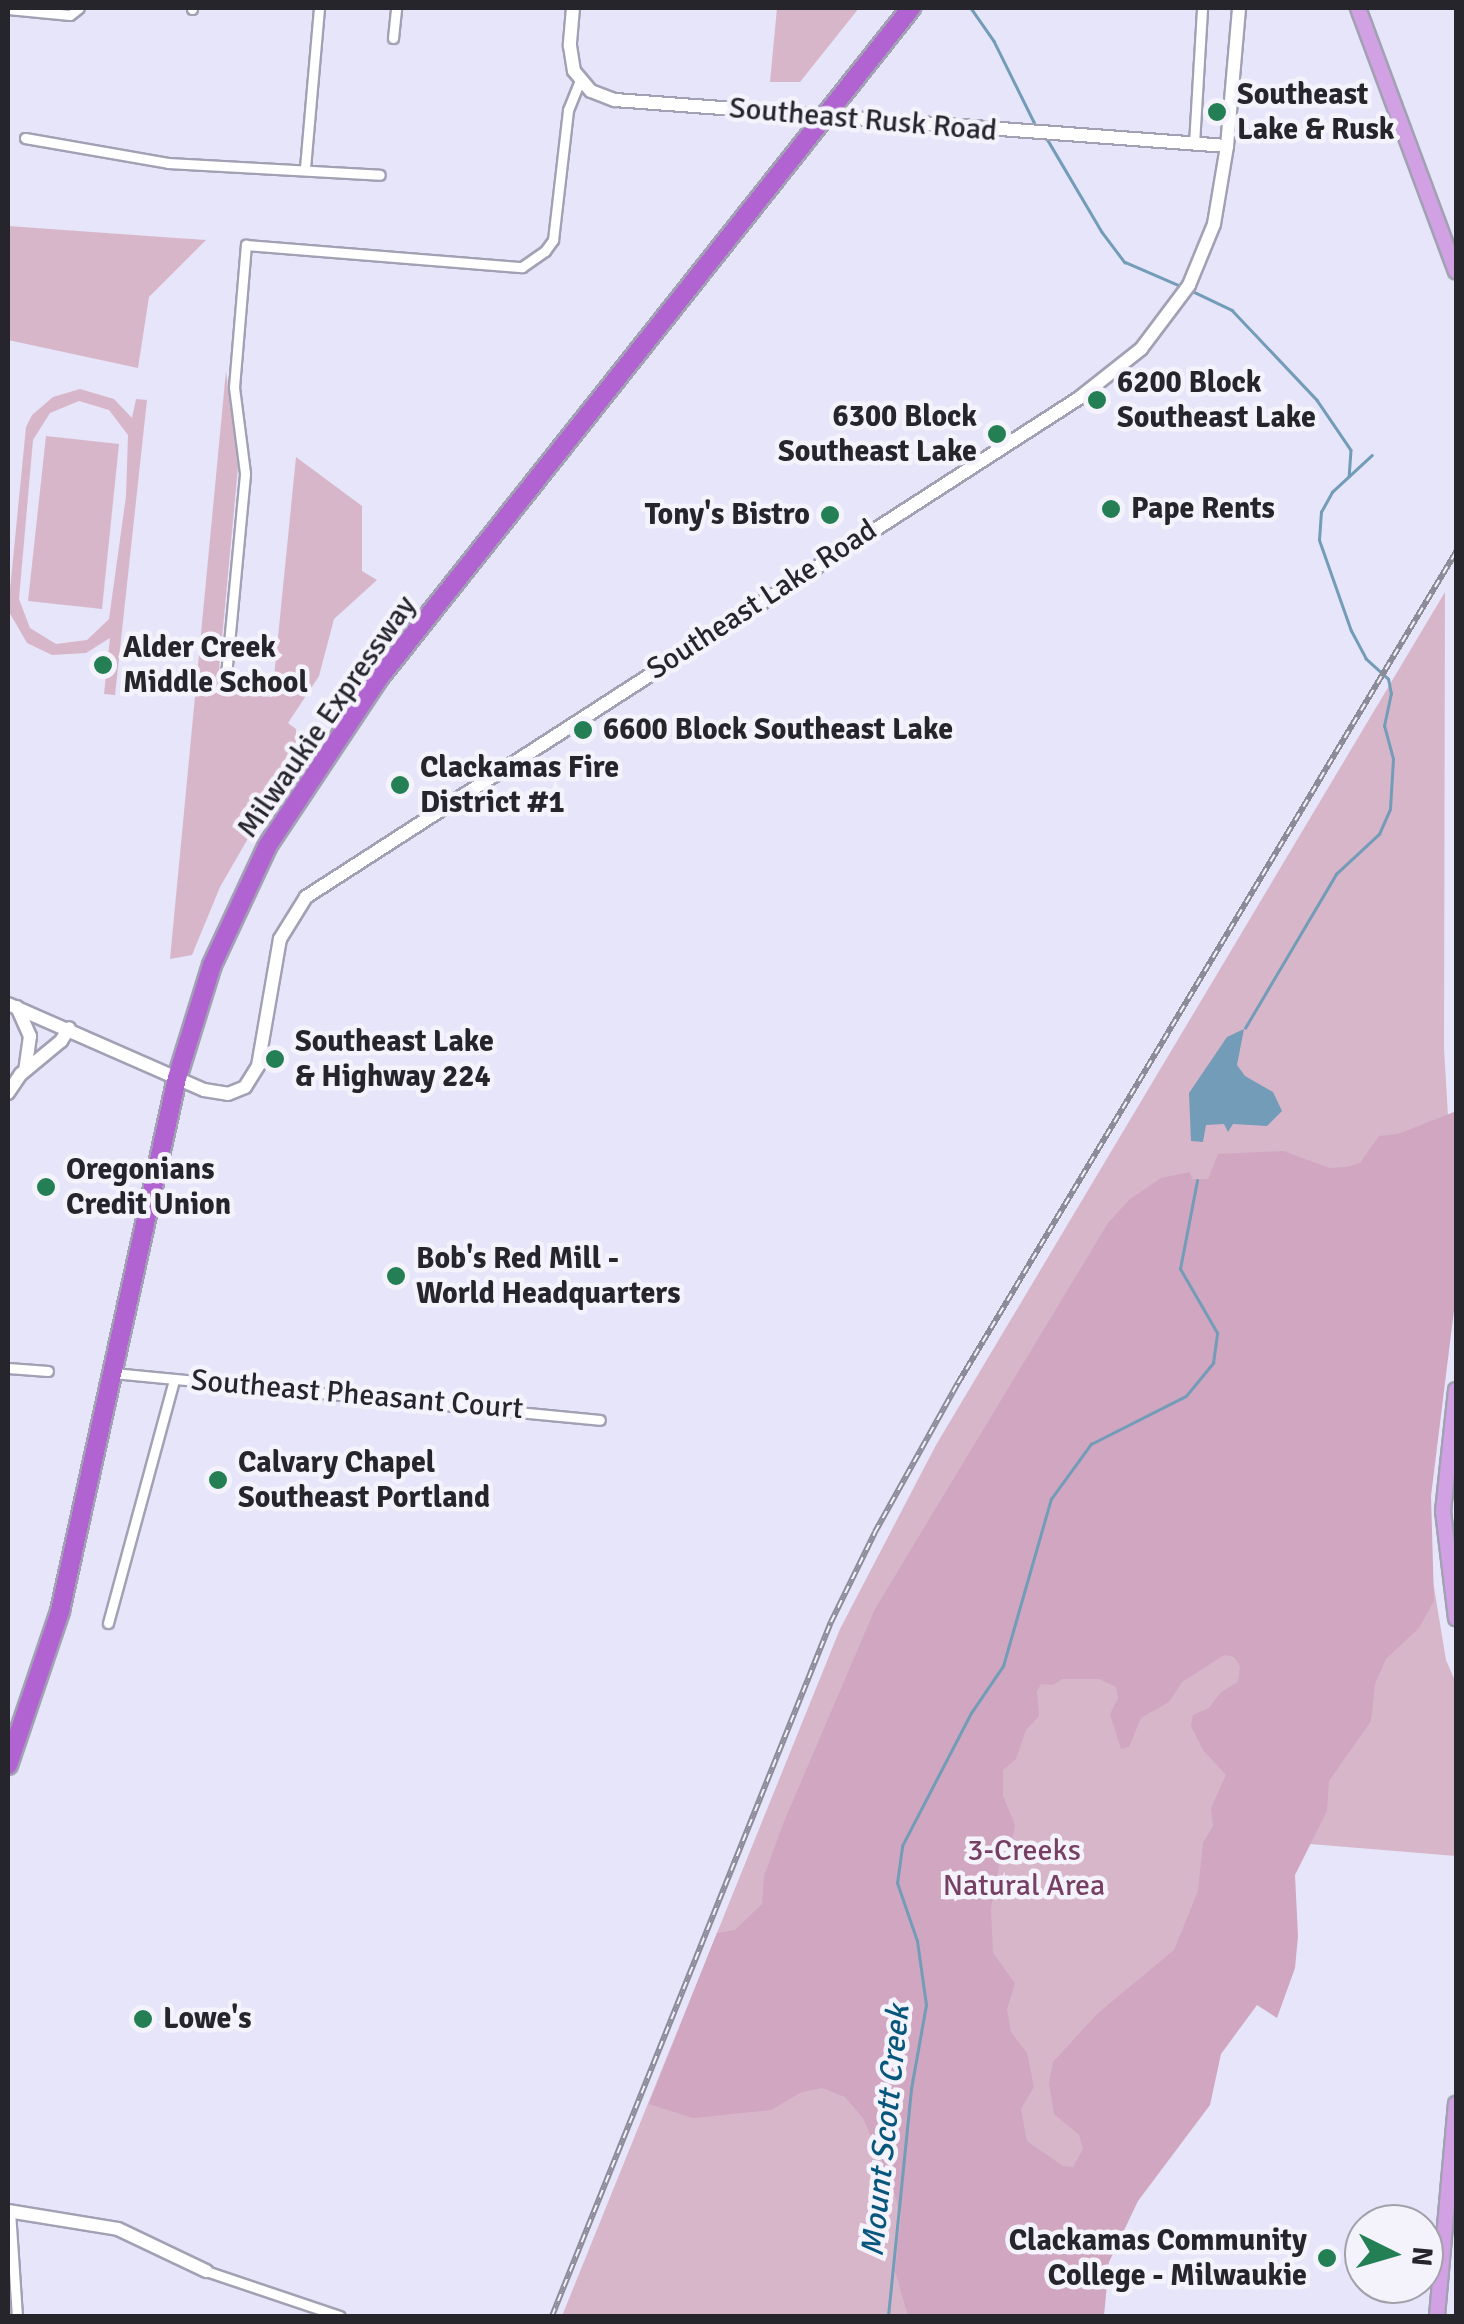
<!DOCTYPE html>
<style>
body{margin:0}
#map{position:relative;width:1464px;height:2324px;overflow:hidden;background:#e6e5f9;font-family:Signika,sans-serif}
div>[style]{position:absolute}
.green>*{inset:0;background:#d8b6ca}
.forest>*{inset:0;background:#d0a6c0}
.water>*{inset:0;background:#729cb7}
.stream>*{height:2.5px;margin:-1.25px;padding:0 1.25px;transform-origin:1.25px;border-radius:1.25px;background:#729cb7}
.roads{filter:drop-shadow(2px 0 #a2a1b4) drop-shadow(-2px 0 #a2a1b4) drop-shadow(0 2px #a2a1b4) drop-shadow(0 -2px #a2a1b4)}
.street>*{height:9px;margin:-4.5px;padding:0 4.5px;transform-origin:4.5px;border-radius:4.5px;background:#fff}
.secondary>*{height:12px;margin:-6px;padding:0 6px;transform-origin:6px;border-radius:6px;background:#fff}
.primary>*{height:14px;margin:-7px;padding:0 7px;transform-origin:7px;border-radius:7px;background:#d1a1e4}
.highway>*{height:18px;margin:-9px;padding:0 9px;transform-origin:9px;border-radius:9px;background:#b263d2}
.rail>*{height:6px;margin-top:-3px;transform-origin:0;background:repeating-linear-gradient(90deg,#f4f3fc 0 8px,#8c8b99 0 16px);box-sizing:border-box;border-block:2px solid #8c8b99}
.dots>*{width:28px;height:28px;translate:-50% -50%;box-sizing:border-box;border:5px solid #f4f3fc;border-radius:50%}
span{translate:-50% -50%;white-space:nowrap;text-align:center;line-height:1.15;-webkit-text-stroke:9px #f4f3fc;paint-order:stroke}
.poi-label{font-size:30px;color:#26252c;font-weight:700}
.left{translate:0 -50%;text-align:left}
.right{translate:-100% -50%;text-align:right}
.street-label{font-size:30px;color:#26252c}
.park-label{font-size:30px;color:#763f63}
.water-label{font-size:32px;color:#07567b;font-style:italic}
.frame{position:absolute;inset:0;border:10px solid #26252c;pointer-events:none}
.north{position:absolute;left:1344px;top:2204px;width:100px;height:100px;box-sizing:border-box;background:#f4f3fc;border:2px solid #a2a1a9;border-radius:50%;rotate:95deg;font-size:28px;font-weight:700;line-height:40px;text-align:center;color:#26252c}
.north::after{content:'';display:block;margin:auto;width:35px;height:45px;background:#247f54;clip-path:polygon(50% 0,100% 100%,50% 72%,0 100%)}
</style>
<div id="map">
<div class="green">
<div style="clip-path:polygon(777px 8px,859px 8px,800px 82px,770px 82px)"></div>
<div style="clip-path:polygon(8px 226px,162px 237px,206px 240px,149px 297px,138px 368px,8px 340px)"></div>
<div style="clip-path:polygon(226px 371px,238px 467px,217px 692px,272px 697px,296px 457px,362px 506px,362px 571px,377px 580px,334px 619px,319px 676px,288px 723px,296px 729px,296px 755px,220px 887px,192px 955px,170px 959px)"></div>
<div style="clip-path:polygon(evenodd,80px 389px,114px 399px,132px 418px,136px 399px,147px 400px,115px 695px,104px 694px,110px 638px,86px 653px,52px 655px,27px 643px,8px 610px,26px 427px,32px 415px,53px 397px,80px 389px,79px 401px,109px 410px,128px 435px,126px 496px,109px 619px,87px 640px,56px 644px,30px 628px,19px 599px,33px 440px,50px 413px,79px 401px)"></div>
<div style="clip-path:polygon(46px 436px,119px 444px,102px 609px,28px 601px)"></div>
<div style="clip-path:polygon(1445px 592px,1444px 1048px,1454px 1218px,1430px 1465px,1429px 1557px,1446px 1660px,1456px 1683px,1456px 1856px,1298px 1843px,1217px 2045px,1107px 2259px,1097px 2316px,562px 2316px,840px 1629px,936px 1445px)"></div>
</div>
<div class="forest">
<div style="clip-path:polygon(evenodd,1454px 1112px,1456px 1294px,1431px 1496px,1434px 1601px,1419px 1628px,1386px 1659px,1375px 1684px,1371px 1721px,1329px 1781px,1327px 1811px,1295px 1875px,1298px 1936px,1295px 1968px,1277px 2018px,1257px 2005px,1221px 2054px,1210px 2105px,1138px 2201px,1109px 2262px,1104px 2316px,908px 2316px,895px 2271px,901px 2216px,890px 2180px,863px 2118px,845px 2097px,822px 2088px,802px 2092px,771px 2110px,693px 2118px,649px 2104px,717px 1933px,735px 1930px,762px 1904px,764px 1876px,783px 1824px,875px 1609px,1108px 1223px,1130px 1199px,1161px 1178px,1190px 1172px,1192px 1179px,1208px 1179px,1218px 1154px,1283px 1151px,1330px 1168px,1347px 1167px,1360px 1163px,1379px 1136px,1398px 1134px,1454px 1112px,1224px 1655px,1234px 1657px,1240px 1666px,1238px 1682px,1221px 1692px,1209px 1708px,1193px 1715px,1191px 1726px,1203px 1750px,1226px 1775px,1211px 1808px,1213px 1826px,1203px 1843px,1198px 1891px,1174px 1950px,1098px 2013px,1053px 2062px,1049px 2083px,1054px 2114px,1079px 2135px,1083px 2149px,1073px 2167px,1063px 2166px,1027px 2141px,1021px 2109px,1034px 2087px,1027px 2053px,1011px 2032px,1007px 2009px,1015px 1983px,993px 1953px,991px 1908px,1002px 1851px,1013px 1836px,1015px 1825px,1003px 1796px,1003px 1770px,1016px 1759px,1026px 1730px,1039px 1716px,1037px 1691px,1041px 1684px,1053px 1685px,1062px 1679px,1099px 1679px,1116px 1687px,1118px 1698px,1110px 1714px,1121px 1749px,1129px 1747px,1141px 1718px,1169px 1702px,1182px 1682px,1224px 1655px)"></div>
</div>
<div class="water">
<div style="clip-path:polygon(1244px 1029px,1237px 1065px,1245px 1076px,1273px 1092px,1282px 1111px,1267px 1126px,1233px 1124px,1228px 1132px,1224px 1124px,1206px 1125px,1203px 1142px,1191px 1141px,1189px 1093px,1227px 1037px)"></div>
</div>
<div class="stream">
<div style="left:971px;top:8px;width:40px;rotate:55.1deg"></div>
<div style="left:994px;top:41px;width:97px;rotate:63.7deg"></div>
<div style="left:1046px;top:137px;width:110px;rotate:59.5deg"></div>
<div style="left:1102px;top:232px;width:38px;rotate:53deg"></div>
<div style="left:1125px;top:262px;width:63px;rotate:23.3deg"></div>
<div style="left:1190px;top:290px;width:47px;rotate:25.5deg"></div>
<div style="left:1232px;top:310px;width:124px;rotate:46.6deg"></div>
<div style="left:1317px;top:400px;width:60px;rotate:55.8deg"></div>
<div style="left:1351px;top:450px;width:26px;rotate:94deg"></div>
<div style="left:1245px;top:1028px;width:179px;rotate:-59.4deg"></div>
<div style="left:1336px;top:874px;width:59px;rotate:-42.9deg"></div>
<div style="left:1379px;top:834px;width:27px;rotate:-66deg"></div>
<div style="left:1390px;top:809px;width:50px;rotate:-86.6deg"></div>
<div style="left:1393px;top:759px;width:34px;rotate:-105deg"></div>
<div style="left:1384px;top:726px;width:33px;rotate:-78deg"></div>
<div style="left:1391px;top:694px;width:15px;rotate:-101deg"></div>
<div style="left:1388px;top:679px;width:30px;rotate:-138deg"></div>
<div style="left:1366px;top:659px;width:32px;rotate:-118deg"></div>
<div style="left:1351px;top:631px;width:96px;rotate:-109.4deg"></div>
<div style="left:1319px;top:540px;width:28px;rotate:-86deg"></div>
<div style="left:1321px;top:512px;width:23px;rotate:-61deg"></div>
<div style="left:1332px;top:492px;width:54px;rotate:-42.8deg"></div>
<div style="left:888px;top:2316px;width:228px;rotate:-84.2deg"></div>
<div style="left:911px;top:2089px;width:85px;rotate:-79.9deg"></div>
<div style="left:926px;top:2005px;width:65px;rotate:-98deg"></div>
<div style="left:917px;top:1941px;width:61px;rotate:-109deg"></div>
<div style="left:897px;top:1883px;width:37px;rotate:-82deg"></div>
<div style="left:902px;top:1846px;width:150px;rotate:-62.6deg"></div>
<div style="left:971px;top:1713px;width:57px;rotate:-55.8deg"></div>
<div style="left:1003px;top:1666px;width:174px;rotate:-74deg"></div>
<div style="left:1051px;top:1499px;width:68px;rotate:-54deg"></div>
<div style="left:1091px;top:1444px;width:106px;rotate:-26.8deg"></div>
<div style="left:1186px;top:1396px;width:43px;rotate:-50.7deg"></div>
<div style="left:1213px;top:1363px;width:30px;rotate:-82deg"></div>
<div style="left:1217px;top:1333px;width:74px;rotate:-120deg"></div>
<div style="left:1180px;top:1269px;width:90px;rotate:-79.1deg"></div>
</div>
<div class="roads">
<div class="street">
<div style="left:8px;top:9px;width:62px;rotate:5.5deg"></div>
<div style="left:70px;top:15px;width:11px;rotate:-38deg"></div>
<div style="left:192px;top:9px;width:1px;rotate:-90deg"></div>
<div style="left:393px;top:38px;width:30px;rotate:-84deg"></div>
<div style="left:25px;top:138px;width:145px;rotate:9.9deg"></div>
<div style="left:168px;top:163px;width:212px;rotate:3.2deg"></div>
<div style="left:1194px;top:144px;width:136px;rotate:-86.6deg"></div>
<div style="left:305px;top:168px;width:161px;rotate:-85deg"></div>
<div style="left:225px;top:686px;width:214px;rotate:-84.6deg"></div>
<div style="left:245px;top:473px;width:87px;rotate:-97.3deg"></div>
<div style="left:234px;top:387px;width:143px;rotate:-85.2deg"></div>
<div style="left:246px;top:245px;width:277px;rotate:4.6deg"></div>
<div style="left:522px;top:267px;width:28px;rotate:-35deg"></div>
<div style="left:545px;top:251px;width:14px;rotate:-54deg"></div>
<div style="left:553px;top:240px;width:131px;rotate:-83.4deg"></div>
<div style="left:568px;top:110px;width:31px;rotate:-68deg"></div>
<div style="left:8px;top:1368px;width:40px;rotate:4.3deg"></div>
<div style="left:113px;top:1373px;width:489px;rotate:5.5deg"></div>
<div style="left:108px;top:1623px;width:252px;rotate:-74.8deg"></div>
<div style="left:10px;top:2211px;width:105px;rotate:86.2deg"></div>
<div style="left:206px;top:2271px;width:141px;rotate:18.6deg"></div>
</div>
<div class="secondary">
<div style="left:573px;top:8px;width:38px;rotate:95deg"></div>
<div style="left:570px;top:46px;width:25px;rotate:81deg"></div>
<div style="left:574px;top:71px;width:26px;rotate:50deg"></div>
<div style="left:591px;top:91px;width:26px;rotate:21deg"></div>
<div style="left:615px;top:100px;width:614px;rotate:4.3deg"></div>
<div style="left:8px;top:1004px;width:214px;rotate:23.7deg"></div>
<div style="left:204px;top:1090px;width:24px;rotate:9deg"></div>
<div style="left:228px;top:1094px;width:18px;rotate:-22deg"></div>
<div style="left:245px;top:1087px;width:25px;rotate:-58deg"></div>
<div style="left:258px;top:1066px;width:129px;rotate:-80.2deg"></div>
<div style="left:280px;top:939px;width:49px;rotate:-58.2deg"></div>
<div style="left:306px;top:897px;width:920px;rotate:-32.84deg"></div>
<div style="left:1079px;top:398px;width:79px;rotate:-38.3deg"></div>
<div style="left:1141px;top:349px;width:80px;rotate:-53.1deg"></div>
<div style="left:1189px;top:285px;width:66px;rotate:-67.7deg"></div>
<div style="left:1214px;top:224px;width:79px;rotate:-80.5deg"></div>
<div style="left:1227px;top:146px;width:139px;rotate:-85deg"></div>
<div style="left:17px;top:1007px;width:32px;rotate:66deg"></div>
<div style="left:30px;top:1036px;width:34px;rotate:98deg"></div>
<div style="left:8px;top:1093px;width:23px;rotate:-56deg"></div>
<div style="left:21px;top:1074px;width:52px;rotate:-39.5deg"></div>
<div style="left:61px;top:1041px;width:15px;rotate:-58deg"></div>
<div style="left:8px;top:2211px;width:111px;rotate:9.3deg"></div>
<div style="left:118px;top:2229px;width:98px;rotate:25.5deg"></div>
</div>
<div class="primary">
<div style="left:1358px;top:8px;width:281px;rotate:69.6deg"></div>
<div style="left:1456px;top:1390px;width:122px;rotate:96.1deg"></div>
<div style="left:1443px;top:1511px;width:108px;rotate:83.1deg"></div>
<div style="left:1437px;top:2316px;width:213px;rotate:-84.9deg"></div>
</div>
<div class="highway">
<div style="left:8px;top:1765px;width:163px;rotate:-71.3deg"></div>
<div style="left:60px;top:1611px;width:546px;rotate:-77.62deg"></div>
<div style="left:177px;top:1078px;width:118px;rotate:-72.8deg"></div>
<div style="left:212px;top:965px;width:132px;rotate:-65deg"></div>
<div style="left:268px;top:845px;width:201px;rotate:-56.4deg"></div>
<div style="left:379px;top:678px;width:856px;rotate:-51.55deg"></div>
</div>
</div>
<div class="rail">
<div style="left:552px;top:2316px;width:748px;rotate:-68.1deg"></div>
<div style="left:831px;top:1622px;width:100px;rotate:-63.9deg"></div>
<div style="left:875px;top:1532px;width:171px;rotate:-60.9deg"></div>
<div style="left:958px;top:1383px;width:969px;rotate:-59.07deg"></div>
</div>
<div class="dots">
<div style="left:1217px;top:112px;background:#247f54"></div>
<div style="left:1097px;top:400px;background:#247f54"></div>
<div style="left:997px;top:434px;background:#247f54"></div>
<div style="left:1111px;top:509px;background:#247f54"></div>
<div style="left:830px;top:515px;background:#247f54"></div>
<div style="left:103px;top:665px;background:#247f54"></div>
<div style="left:583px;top:730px;background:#247f54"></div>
<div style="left:400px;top:785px;background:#247f54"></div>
<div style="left:275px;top:1059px;background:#247f54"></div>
<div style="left:46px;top:1187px;background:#247f54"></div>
<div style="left:396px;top:1276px;background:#247f54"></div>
<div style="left:218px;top:1480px;background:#247f54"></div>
<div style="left:143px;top:2019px;background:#247f54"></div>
<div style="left:1327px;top:2258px;background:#247f54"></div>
</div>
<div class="poi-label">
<span class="left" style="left:1237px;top:112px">Southeast<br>Lake &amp; Rusk</span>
<span class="left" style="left:1117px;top:400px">6200 Block<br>Southeast Lake</span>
<span class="right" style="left:977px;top:434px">6300 Block<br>Southeast Lake</span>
<span class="left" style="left:1131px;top:509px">Pape Rents</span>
<span class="right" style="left:810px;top:515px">Tony's Bistro</span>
<span class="left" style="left:123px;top:665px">Alder Creek<br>Middle School</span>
<span class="left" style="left:603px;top:730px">6600 Block Southeast Lake</span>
<span class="left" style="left:420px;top:785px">Clackamas Fire<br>District #1</span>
<span class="left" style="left:295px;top:1059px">Southeast Lake<br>&amp; Highway 224</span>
<span class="left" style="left:66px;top:1187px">Oregonians<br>Credit Union</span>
<span class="left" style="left:416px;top:1276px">Bob's Red Mill -<br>World Headquarters</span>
<span class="left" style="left:238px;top:1480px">Calvary Chapel<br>Southeast Portland</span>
<span class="left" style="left:163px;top:2019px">Lowe's</span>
<span class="right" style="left:1307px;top:2258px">Clackamas Community<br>College - Milwaukie</span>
</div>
<div class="street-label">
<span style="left:863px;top:120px;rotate:5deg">Southeast Rusk Road</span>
<span style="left:762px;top:600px;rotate:-33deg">Southeast Lake Road</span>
<span style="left:327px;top:717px;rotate:-55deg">Milwaukie Expressway</span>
<span style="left:357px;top:1395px;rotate:5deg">Southeast Pheasant Court</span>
</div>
<div class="park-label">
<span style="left:1024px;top:1868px">3-Creeks<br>Natural Area</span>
</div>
<div class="water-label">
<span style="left:886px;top:2131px;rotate:-84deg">Mount Scott Creek</span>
</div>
<div class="frame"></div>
<div class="north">N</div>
</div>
